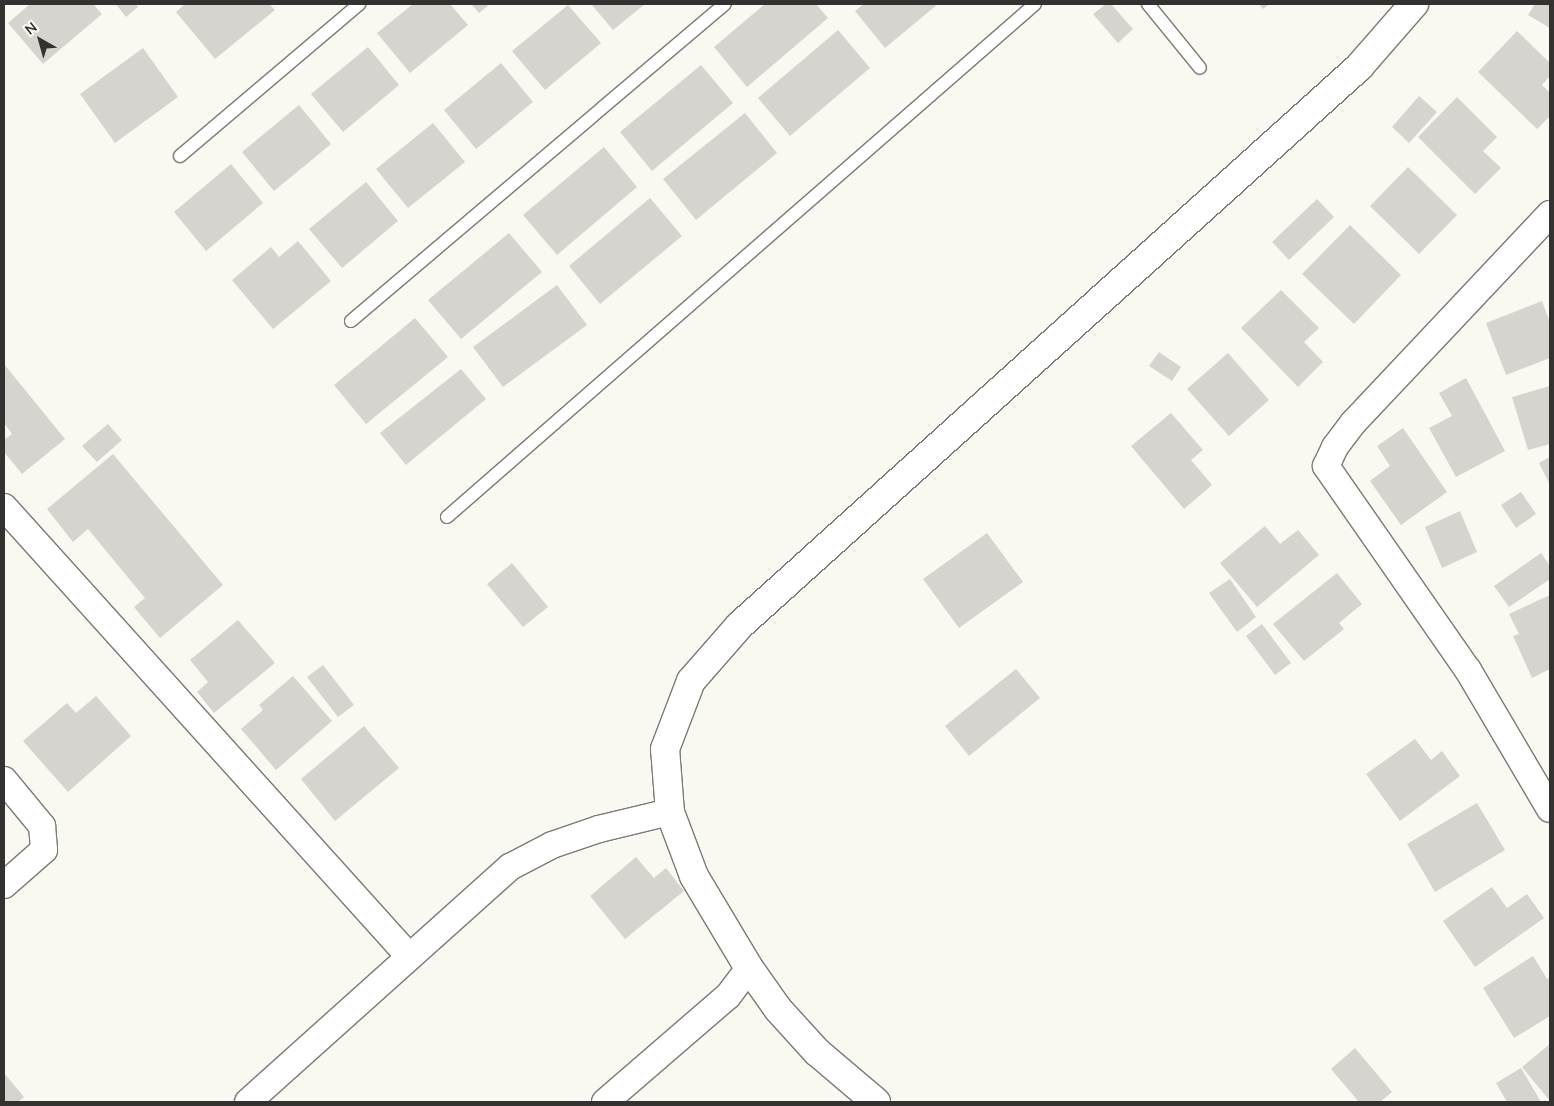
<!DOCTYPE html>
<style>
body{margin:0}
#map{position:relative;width:1554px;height:1106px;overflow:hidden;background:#f9f8f1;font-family:Mulish,sans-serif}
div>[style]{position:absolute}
.building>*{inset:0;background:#d6d4ce}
.roads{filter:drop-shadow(1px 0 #7c7a74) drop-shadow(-1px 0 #7c7a74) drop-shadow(0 1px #7c7a74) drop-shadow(0 -1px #7c7a74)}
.service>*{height:12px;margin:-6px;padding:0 6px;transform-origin:6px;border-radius:6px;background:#fff}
.minor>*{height:26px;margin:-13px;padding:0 13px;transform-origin:13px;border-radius:13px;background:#fff}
.tertiary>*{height:28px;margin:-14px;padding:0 14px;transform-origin:14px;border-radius:14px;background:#fff}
span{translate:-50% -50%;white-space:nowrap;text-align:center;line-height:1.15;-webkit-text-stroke:4.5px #f9f8f1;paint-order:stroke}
.frame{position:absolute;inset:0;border:5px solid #333230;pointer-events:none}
.north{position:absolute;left:15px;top:15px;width:50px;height:50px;-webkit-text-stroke:4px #f9f8f1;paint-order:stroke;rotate:322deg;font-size:14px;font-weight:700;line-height:20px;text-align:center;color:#333230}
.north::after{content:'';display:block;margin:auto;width:18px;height:22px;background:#333230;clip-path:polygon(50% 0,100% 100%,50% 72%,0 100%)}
</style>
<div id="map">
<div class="building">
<div style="clip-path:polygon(30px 4px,93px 4px,102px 14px,43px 64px,8px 23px)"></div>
<div style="clip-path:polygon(116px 4px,136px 4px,138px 7px,126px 17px)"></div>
<div style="clip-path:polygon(185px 4px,269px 4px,275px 10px,215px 59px,176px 12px)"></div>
<div style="clip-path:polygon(413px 4px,450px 4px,468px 25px,410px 73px,377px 33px)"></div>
<div style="clip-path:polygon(471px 4px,490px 4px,479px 13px)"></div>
<div style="clip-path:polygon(591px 4px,645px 4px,613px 30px)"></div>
<div style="clip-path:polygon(765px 4px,816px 4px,828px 18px,747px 87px,714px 47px)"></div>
<div style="clip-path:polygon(864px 4px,938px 4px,885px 48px,855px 11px)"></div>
<div style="clip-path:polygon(1106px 4px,1111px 4px,1133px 29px,1118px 43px,1093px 14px)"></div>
<div style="clip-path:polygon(1259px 4px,1269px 4px,1263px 9px)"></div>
<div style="clip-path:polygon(1535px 4px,1550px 4px,1550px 28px,1528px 15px)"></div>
<div style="clip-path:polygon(568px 5px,601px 43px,545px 90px,512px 51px)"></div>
<div style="clip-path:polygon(838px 30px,870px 68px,790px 136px,758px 98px)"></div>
<div style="clip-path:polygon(1517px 31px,1550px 63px,1550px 76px,1542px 85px,1550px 93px,1550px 116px,1537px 129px,1478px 72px)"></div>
<div style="clip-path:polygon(368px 47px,399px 85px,343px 132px,311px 94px)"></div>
<div style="clip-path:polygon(143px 48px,178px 97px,115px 143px,80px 94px)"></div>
<div style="clip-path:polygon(501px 63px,533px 102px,476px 149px,444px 110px)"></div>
<div style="clip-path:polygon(701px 65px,733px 103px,652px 171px,620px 132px)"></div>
<div style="clip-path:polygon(1419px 96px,1437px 112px,1409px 143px,1392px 127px)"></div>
<div style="clip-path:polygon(1457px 97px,1497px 137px,1483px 151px,1501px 168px,1475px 194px,1418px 137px)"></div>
<div style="clip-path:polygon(299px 105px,331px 144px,274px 191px,242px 152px)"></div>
<div style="clip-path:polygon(745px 113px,777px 153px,696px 220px,663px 179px)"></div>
<div style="clip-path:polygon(433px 123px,465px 162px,408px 208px,376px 169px)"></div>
<div style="clip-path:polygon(604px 147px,637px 187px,557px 255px,523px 215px)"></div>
<div style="clip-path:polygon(231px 164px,263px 203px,206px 251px,174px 212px)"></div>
<div style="clip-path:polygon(1408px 167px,1457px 215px,1419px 254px,1370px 206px)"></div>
<div style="clip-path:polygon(366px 182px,398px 221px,342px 268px,309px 229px)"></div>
<div style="clip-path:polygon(650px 198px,682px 236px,600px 304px,569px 266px)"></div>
<div style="clip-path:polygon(1317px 199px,1334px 217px,1289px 260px,1272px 242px)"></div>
<div style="clip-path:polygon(1350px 225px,1401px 275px,1354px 324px,1302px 274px)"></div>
<div style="clip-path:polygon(509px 233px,542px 272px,461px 339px,428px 300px)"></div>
<div style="clip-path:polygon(298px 241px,331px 281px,273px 329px,232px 280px,271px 247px,279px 257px)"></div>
<div style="clip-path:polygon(557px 285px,587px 325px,503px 387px,473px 347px)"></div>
<div style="clip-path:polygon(1281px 290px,1319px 328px,1304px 342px,1323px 362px,1298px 387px,1241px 328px)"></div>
<div style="clip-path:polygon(1542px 301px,1550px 323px,1550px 358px,1506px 375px,1486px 323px)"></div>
<div style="clip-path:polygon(415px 318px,448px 357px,366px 424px,334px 385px)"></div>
<div style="clip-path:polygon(1159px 352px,1181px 367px,1172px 381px,1149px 366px)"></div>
<div style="clip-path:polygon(1228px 353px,1269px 400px,1229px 436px,1187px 389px)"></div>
<div style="clip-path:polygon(4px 364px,65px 439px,22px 474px,4px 452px,4px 440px,12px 434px,4px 423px)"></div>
<div style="clip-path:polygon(461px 369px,486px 399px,406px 465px,380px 433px)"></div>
<div style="clip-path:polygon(1466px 378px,1505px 451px,1456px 477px,1429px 428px,1452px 416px,1439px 393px)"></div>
<div style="clip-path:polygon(1550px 386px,1550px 444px,1528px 450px,1512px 397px)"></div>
<div style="clip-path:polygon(1171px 413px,1203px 450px,1191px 460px,1212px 485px,1184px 509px,1131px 446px)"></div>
<div style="clip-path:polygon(108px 424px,122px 440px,97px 462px,82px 446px)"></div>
<div style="clip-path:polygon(1403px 428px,1447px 492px,1401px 525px,1370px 481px,1390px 466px,1377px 446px)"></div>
<div style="clip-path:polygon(113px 454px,223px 585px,160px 638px,134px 607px,145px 598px,88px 529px,73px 542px,47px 509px)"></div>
<div style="clip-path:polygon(1550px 457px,1550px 485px,1539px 463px)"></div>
<div style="clip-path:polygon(1521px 492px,1536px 514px,1516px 528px,1501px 505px)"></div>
<div style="clip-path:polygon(1460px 511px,1477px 552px,1442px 568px,1425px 527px)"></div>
<div style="clip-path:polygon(1265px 526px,1280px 544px,1298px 530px,1319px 555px,1257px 607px,1220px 563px)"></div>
<div style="clip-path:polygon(987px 533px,1023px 582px,959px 628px,923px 579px)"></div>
<div style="clip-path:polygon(1541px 553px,1550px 566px,1550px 579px,1509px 607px,1494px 586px)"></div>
<div style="clip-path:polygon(512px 563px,548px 607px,523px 627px,487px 584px)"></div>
<div style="clip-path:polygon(1337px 573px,1362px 604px,1339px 623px,1344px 629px,1304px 661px,1273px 624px)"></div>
<div style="clip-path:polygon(1230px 579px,1256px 617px,1237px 632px,1209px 593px)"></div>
<div style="clip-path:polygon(1550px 595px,1550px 669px,1532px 678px,1513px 636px,1519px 634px,1509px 614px)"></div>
<div style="clip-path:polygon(238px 620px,275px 663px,214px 713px,197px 692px,208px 682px,190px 660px)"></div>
<div style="clip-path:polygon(1262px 624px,1291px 663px,1275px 675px,1246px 636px)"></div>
<div style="clip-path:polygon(323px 665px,354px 705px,338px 717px,307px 677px)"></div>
<div style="clip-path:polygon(1016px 669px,1040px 698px,969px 756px,945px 726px)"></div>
<div style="clip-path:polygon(293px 676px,332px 721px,276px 770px,241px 729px,263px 710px,259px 705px)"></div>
<div style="clip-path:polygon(96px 696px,131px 736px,68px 792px,23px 741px,67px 703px,76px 713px)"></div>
<div style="clip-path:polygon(364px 726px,399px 768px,335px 821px,301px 779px)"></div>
<div style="clip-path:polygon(1415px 739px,1431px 760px,1442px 751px,1460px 776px,1400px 821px,1366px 774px)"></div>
<div style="clip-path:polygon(1477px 803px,1505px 850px,1435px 892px,1407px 844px)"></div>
<div style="clip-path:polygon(636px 857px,654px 878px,666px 868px,684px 891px,625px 939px,590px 896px)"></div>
<div style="clip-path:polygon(1492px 887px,1507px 908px,1527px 894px,1544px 918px,1475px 967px,1443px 921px)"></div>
<div style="clip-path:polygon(1533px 956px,1547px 979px,1550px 977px,1550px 1016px,1514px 1038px,1483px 988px)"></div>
<div style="clip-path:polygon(1550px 1044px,1550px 1101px,1522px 1067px)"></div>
<div style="clip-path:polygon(1355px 1048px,1392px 1092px,1380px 1102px,1359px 1102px,1331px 1069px)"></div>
<div style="clip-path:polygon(1521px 1068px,1541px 1102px,1507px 1102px,1496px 1083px)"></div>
<div style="clip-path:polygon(4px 1073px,24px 1097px,18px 1102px,4px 1102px)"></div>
</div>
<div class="roads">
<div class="service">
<div style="left:1148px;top:4px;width:82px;rotate:50.9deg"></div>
<div style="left:180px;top:156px;width:235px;rotate:-40.3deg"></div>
<div style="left:351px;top:321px;width:490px;rotate:-40.3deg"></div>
<div style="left:447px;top:517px;width:780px;rotate:-41.1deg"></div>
</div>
<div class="minor">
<div style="left:1550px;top:214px;width:287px;rotate:133.3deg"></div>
<div style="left:1353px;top:423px;width:30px;rotate:127deg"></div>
<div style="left:1335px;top:447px;width:21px;rotate:115deg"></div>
<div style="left:1326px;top:466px;width:249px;rotate:55.2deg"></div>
<div style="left:1468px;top:670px;width:161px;rotate:59.5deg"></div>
<div style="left:4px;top:507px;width:603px;rotate:47.96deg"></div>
<div style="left:4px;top:780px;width:60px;rotate:50.4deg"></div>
<div style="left:42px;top:826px;width:24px;rotate:85deg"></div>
<div style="left:44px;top:850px;width:53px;rotate:138.8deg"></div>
<div style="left:248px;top:1102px;width:352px;rotate:-41.9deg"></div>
<div style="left:510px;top:867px;width:47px;rotate:-27.6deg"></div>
<div style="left:552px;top:845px;width:50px;rotate:-18.8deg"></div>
<div style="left:599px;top:829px;width:73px;rotate:-13.5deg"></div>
<div style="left:605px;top:1102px;width:162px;rotate:-40.8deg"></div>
<div style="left:728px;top:996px;width:35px;rotate:-53deg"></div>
</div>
<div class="tertiary">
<div style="left:876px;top:1102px;width:77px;rotate:-139.7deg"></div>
<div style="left:817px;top:1052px;width:58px;rotate:-132.2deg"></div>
<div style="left:778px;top:1009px;width:50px;rotate:-125.3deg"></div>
<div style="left:749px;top:968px;width:107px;rotate:-120.9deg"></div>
<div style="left:694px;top:876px;width:68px;rotate:-110.6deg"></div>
<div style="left:670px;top:812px;width:63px;rotate:-94.5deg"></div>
<div style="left:665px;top:749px;width:73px;rotate:-69.1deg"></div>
<div style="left:691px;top:681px;width:74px;rotate:-48.8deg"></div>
<div style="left:740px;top:625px;width:833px;rotate:-42.03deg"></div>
<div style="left:1359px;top:67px;width:84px;rotate:-48.9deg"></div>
</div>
</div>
<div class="frame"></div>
<div class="north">N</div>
</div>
